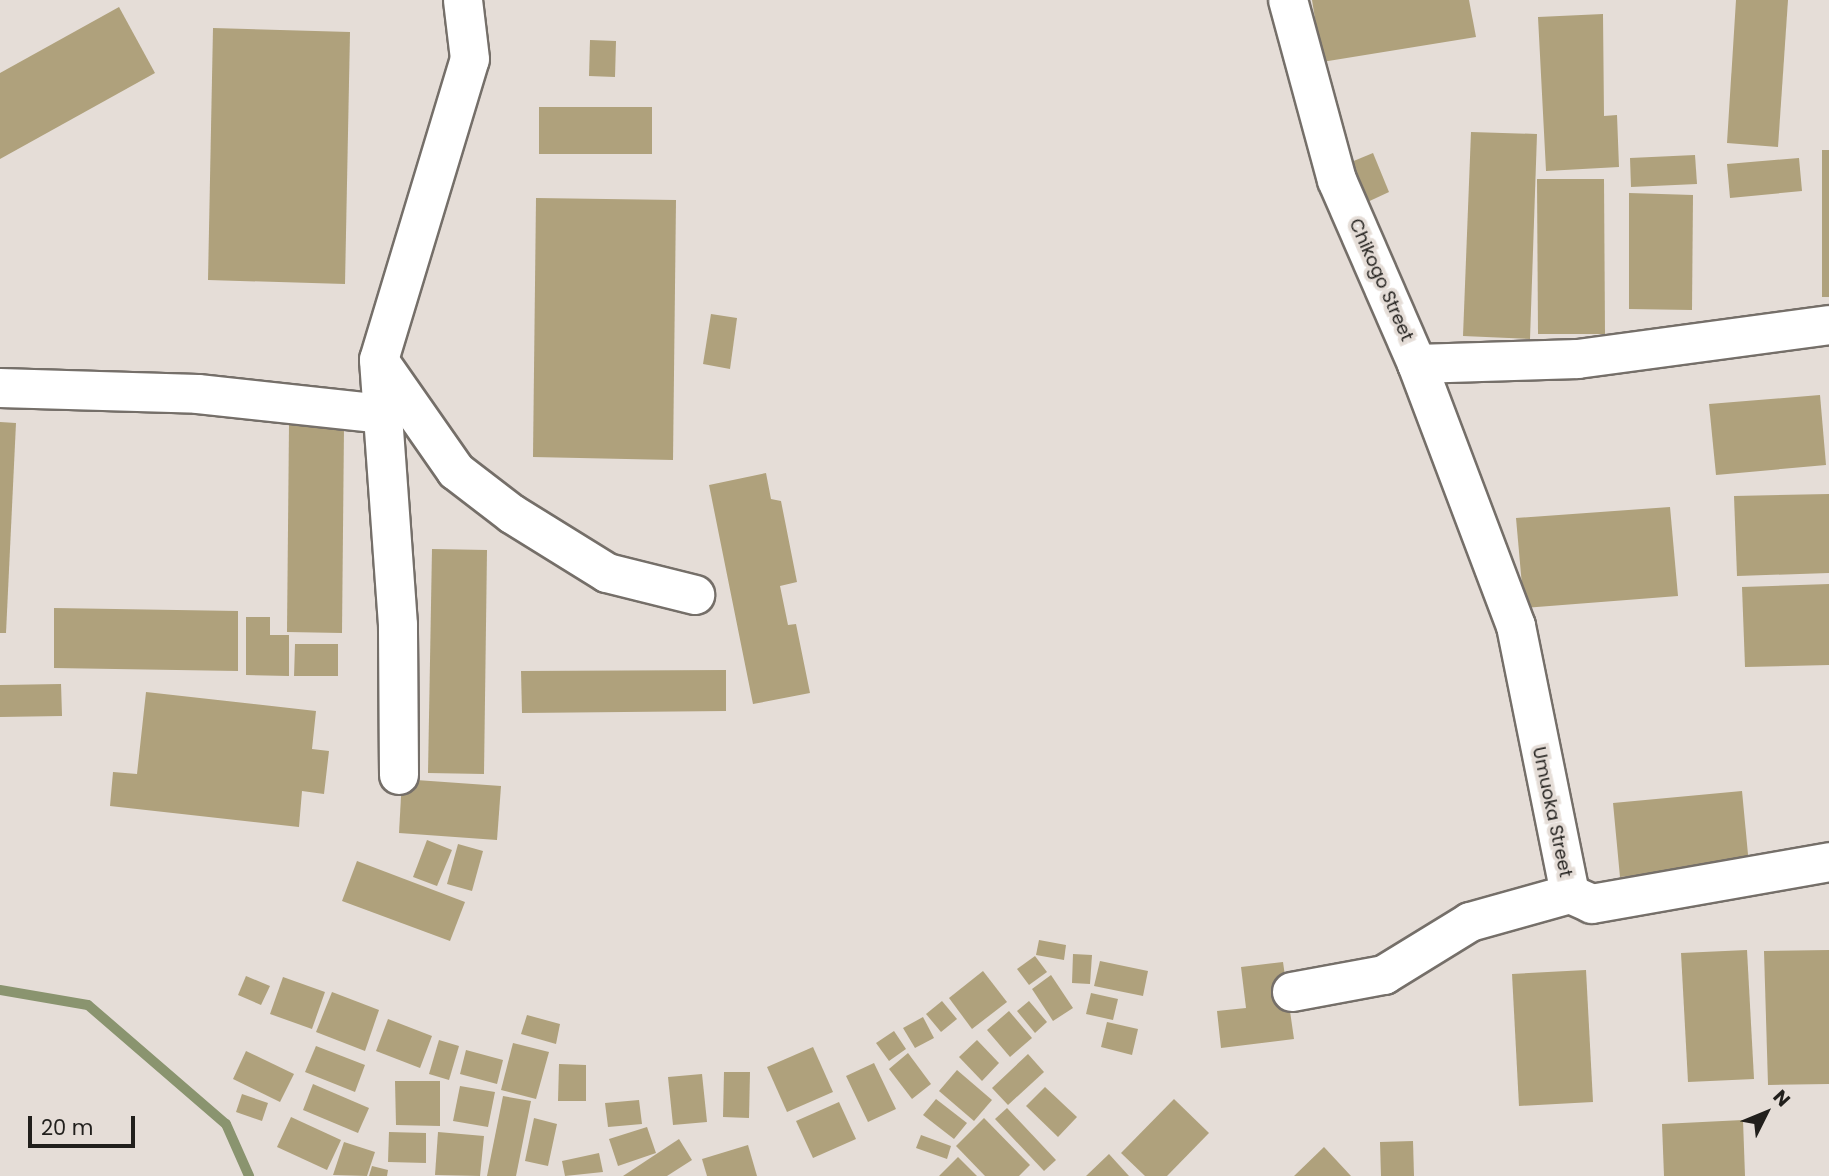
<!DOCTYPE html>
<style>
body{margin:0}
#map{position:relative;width:1829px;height:1176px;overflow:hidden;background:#e5ddd7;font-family:Poppins,sans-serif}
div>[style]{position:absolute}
.stream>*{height:10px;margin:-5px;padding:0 5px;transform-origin:5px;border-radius:5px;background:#8a946f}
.building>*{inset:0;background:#afa17c}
.roads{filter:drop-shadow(2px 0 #756f69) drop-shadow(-2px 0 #756f69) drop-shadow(0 2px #756f69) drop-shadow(0 -2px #756f69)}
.minor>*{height:38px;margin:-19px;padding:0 19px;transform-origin:19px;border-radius:19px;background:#fff}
span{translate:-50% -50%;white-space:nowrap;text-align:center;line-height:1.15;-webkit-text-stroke:7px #e5ddd7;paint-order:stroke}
.street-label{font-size:18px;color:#211f1c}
.north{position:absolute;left:1731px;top:1078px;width:70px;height:70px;-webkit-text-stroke:5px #e5ddd7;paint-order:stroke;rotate:47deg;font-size:19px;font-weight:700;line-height:28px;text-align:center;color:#211f1c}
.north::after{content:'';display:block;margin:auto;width:24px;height:32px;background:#211f1c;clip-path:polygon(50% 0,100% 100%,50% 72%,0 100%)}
.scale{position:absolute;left:28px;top:1116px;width:107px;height:32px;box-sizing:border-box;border:4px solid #211f1c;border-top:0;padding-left:9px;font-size:21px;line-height:24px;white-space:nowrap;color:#211f1c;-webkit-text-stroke:5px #e5ddd7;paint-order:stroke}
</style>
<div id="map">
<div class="stream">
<div style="left:0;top:990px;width:89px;rotate:9.7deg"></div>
<div style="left:88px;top:1005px;width:182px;rotate:40.8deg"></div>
<div style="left:226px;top:1124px;width:57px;rotate:66.1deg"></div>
</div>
<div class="building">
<div style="clip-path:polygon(1312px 0,1469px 0,1476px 37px,1322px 62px)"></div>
<div style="clip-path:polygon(1736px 0,1788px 0,1778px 147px,1727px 143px)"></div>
<div style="clip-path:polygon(119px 7px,155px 73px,0 159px,0 73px)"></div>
<div style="clip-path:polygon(1603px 14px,1604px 116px,1617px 115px,1619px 167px,1546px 171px,1538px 17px)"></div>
<div style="clip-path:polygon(213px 28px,350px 32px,345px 284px,208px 280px)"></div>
<div style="clip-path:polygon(590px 40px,616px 41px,615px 77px,589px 76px)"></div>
<div style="clip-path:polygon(539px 107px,652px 107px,652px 154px,539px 154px)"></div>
<div style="clip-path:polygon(1471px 132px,1537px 134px,1530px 339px,1463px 336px)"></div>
<div style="clip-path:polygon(1822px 150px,1829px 150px,1829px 297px,1822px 297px)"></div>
<div style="clip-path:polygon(1373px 153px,1389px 192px,1361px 205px,1344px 165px)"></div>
<div style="clip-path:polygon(1695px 155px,1697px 184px,1631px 187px,1630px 158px)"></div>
<div style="clip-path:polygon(1799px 158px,1802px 191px,1730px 198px,1727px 164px)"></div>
<div style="clip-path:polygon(1537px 179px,1604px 179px,1605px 334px,1538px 334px)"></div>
<div style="clip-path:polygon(1629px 193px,1693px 195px,1692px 310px,1629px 309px)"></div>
<div style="clip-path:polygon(536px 198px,676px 200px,673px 460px,533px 457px)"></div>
<div style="clip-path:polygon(711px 314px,737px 318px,730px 369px,703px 364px)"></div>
<div style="clip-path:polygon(1820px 395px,1826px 465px,1716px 475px,1709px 404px)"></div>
<div style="clip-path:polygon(0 422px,16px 423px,6px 633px,0 633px)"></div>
<div style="clip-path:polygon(289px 425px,344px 427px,342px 633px,287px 632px)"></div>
<div style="clip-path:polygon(766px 473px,771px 499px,781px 501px,797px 582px,780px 586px,788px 625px,796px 624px,810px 693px,753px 704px,709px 485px)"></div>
<div style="clip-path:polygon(1829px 494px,1829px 573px,1737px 576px,1734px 496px)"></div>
<div style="clip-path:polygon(1670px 507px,1678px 596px,1524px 608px,1516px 518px)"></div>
<div style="clip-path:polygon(432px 549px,487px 550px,484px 774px,428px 773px)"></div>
<div style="clip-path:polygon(1829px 584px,1829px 665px,1745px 667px,1742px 587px)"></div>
<div style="clip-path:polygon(54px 608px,238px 611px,238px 671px,54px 668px)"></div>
<div style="clip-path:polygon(246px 617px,270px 617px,270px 635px,289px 635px,289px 676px,246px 675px)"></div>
<div style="clip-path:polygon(295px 644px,338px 644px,338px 676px,294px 676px)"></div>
<div style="clip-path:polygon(726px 670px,726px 711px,522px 713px,521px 671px)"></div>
<div style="clip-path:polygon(61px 684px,62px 716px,0 717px,0 685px)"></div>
<div style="clip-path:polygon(146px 692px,316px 711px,312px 749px,329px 751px,324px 794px,302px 791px,299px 827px,110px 806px,113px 772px,137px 774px)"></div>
<div style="clip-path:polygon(402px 779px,501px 786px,497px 840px,399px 833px)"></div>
<div style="clip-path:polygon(1742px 791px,1749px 865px,1620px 877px,1613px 803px)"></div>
<div style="clip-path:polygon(427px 840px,452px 850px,437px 886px,413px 877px)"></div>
<div style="clip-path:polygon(458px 844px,483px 851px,472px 891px,447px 884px)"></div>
<div style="clip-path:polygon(357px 861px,465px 902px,450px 941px,342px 901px)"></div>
<div style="clip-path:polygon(1039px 940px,1066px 945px,1064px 960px,1036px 955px)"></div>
<div style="clip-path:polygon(1747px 950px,1754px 1079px,1688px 1082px,1681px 953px)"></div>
<div style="clip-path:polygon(1829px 950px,1829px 1084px,1768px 1085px,1764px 951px)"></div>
<div style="clip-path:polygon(1073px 954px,1092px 955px,1090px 984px,1072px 983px)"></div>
<div style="clip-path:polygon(1035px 956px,1047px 972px,1029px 985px,1017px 969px)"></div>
<div style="clip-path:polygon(1100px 961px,1148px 971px,1143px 996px,1094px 986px)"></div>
<div style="clip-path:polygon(1283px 962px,1294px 1039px,1221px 1048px,1217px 1011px,1246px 1008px,1241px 967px)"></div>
<div style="clip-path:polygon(1586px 970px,1593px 1102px,1519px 1106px,1512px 974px)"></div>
<div style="clip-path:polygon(983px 971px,1007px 1002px,972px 1029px,949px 998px)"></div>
<div style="clip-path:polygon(1051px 975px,1073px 1008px,1053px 1021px,1032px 989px)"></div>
<div style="clip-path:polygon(246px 976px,270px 986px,261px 1005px,238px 995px)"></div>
<div style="clip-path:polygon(283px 977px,325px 992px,312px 1029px,270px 1014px)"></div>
<div style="clip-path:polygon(332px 992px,379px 1010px,365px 1051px,316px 1032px)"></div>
<div style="clip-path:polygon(1091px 993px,1118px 999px,1113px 1020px,1086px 1014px)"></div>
<div style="clip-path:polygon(942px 1001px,957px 1019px,941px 1032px,926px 1014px)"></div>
<div style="clip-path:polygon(1029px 1001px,1047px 1022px,1035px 1033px,1017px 1011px)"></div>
<div style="clip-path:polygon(1009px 1011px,1032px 1038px,1010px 1057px,987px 1030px)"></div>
<div style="clip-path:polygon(527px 1015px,560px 1024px,556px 1044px,521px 1034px)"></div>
<div style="clip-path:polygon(923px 1017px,934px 1038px,915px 1048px,903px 1028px)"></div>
<div style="clip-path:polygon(388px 1019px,432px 1036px,420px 1068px,376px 1051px)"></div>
<div style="clip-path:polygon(1107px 1022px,1138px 1029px,1132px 1055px,1101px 1047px)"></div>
<div style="clip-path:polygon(894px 1031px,906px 1049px,889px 1061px,876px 1043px)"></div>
<div style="clip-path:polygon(439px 1040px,459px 1046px,449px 1080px,429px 1074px)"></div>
<div style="clip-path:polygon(977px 1040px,999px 1063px,982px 1081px,959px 1057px)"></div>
<div style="clip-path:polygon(513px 1043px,549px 1052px,536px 1099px,501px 1090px)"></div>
<div style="clip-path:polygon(316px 1046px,365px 1065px,355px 1092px,305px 1072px)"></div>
<div style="clip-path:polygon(813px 1047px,833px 1092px,787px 1112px,767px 1067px)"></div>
<div style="clip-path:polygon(466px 1050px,503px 1060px,497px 1084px,460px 1074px)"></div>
<div style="clip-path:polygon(246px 1051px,294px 1074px,280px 1102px,233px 1079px)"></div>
<div style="clip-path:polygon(908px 1053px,931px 1084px,912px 1099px,889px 1069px)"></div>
<div style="clip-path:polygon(1028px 1054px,1044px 1072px,1008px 1105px,992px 1088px)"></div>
<div style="clip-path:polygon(874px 1063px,896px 1109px,868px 1122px,846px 1076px)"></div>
<div style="clip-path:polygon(559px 1064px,586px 1065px,586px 1101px,558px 1101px)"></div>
<div style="clip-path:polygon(957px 1070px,992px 1100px,974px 1121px,939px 1091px)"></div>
<div style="clip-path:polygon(724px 1072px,750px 1072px,749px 1118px,723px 1117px)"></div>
<div style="clip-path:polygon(702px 1074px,707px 1122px,673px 1125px,668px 1077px)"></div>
<div style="clip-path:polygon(395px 1081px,440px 1081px,440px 1126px,396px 1125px)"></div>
<div style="clip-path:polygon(313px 1084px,369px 1108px,358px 1133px,303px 1110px)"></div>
<div style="clip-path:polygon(460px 1086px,495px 1092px,488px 1127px,453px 1121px)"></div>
<div style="clip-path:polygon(1045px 1087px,1077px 1117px,1058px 1137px,1026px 1106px)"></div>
<div style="clip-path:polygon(242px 1094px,268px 1103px,262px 1121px,236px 1112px)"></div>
<div style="clip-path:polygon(503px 1096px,531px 1101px,516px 1176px,487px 1176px)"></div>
<div style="clip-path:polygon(936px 1099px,967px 1123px,954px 1139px,923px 1115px)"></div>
<div style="clip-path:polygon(1174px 1099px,1209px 1133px,1167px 1176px,1145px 1176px,1121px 1153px)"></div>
<div style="clip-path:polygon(639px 1100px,642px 1124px,608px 1127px,605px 1103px)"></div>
<div style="clip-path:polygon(839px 1102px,856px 1139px,813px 1158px,796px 1121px)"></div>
<div style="clip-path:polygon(1007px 1108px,1056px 1160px,1044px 1171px,995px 1119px)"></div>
<div style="clip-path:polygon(291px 1117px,341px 1140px,327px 1170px,277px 1147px)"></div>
<div style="clip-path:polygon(534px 1118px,557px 1124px,548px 1166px,525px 1161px)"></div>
<div style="clip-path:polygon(984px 1118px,1030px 1165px,1019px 1176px,985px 1176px,956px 1146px)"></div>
<div style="clip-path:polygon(1743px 1120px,1745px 1176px,1664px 1176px,1662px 1124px)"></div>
<div style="clip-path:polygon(647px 1127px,656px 1153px,618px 1166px,609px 1139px)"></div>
<div style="clip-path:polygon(389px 1132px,426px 1133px,426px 1163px,388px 1162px)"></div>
<div style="clip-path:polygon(438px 1132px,484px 1136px,480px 1176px,435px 1175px)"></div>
<div style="clip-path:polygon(921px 1135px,951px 1146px,947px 1159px,916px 1148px)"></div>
<div style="clip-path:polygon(679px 1139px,692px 1160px,667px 1176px,623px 1176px)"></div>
<div style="clip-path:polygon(1413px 1141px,1414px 1176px,1381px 1176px,1380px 1142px)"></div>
<div style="clip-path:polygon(344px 1142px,375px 1152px,367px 1176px,333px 1175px)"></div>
<div style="clip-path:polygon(748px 1145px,757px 1176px,707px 1176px,702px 1159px)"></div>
<div style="clip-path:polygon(1324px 1147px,1351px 1176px,1294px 1176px)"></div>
<div style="clip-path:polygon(599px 1153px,603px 1172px,565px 1176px,562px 1161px)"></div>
<div style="clip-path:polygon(1109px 1154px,1129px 1176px,1086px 1176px)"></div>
<div style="clip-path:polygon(958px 1157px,977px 1176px,939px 1176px)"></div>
<div style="clip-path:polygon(372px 1166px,388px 1170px,387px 1176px,369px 1176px)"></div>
</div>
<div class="roads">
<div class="minor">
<div style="left:1288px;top:0;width:187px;rotate:74.8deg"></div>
<div style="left:1337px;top:180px;width:201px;rotate:66.5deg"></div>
<div style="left:1417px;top:364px;width:280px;rotate:69.3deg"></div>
<div style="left:1516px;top:626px;width:273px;rotate:78.6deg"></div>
<div style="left:1570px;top:894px;width:24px;rotate:24deg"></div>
<div style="left:1592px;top:904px;width:241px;rotate:-10deg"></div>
<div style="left:380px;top:362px;width:133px;rotate:55.1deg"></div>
<div style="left:456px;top:471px;width:71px;rotate:37.5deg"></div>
<div style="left:512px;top:514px;width:112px;rotate:31.8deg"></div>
<div style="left:607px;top:573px;width:91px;rotate:14deg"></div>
<div style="left:1417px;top:364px;width:161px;rotate:-1.8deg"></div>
<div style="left:1578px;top:359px;width:253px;rotate:-7.7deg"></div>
<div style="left:0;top:388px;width:198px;rotate:1.7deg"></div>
<div style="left:198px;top:394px;width:185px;rotate:6.2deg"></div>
<div style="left:399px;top:775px;width:150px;rotate:-90.4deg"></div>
<div style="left:398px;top:625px;width:266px;rotate:-94.1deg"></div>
<div style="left:379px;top:360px;width:314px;rotate:-73.2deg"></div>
<div style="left:470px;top:59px;width:59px;rotate:-96.8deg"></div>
<div style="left:1292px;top:992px;width:94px;rotate:-10.5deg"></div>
<div style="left:1384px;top:975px;width:101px;rotate:-31.6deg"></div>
<div style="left:1470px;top:922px;width:104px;rotate:-15.6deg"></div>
</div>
</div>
<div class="street-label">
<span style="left:1381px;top:280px;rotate:66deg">Chikogo Street</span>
<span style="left:1552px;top:812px;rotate:78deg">Umuoka Street</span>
</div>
<div class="north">N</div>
<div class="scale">20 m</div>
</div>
